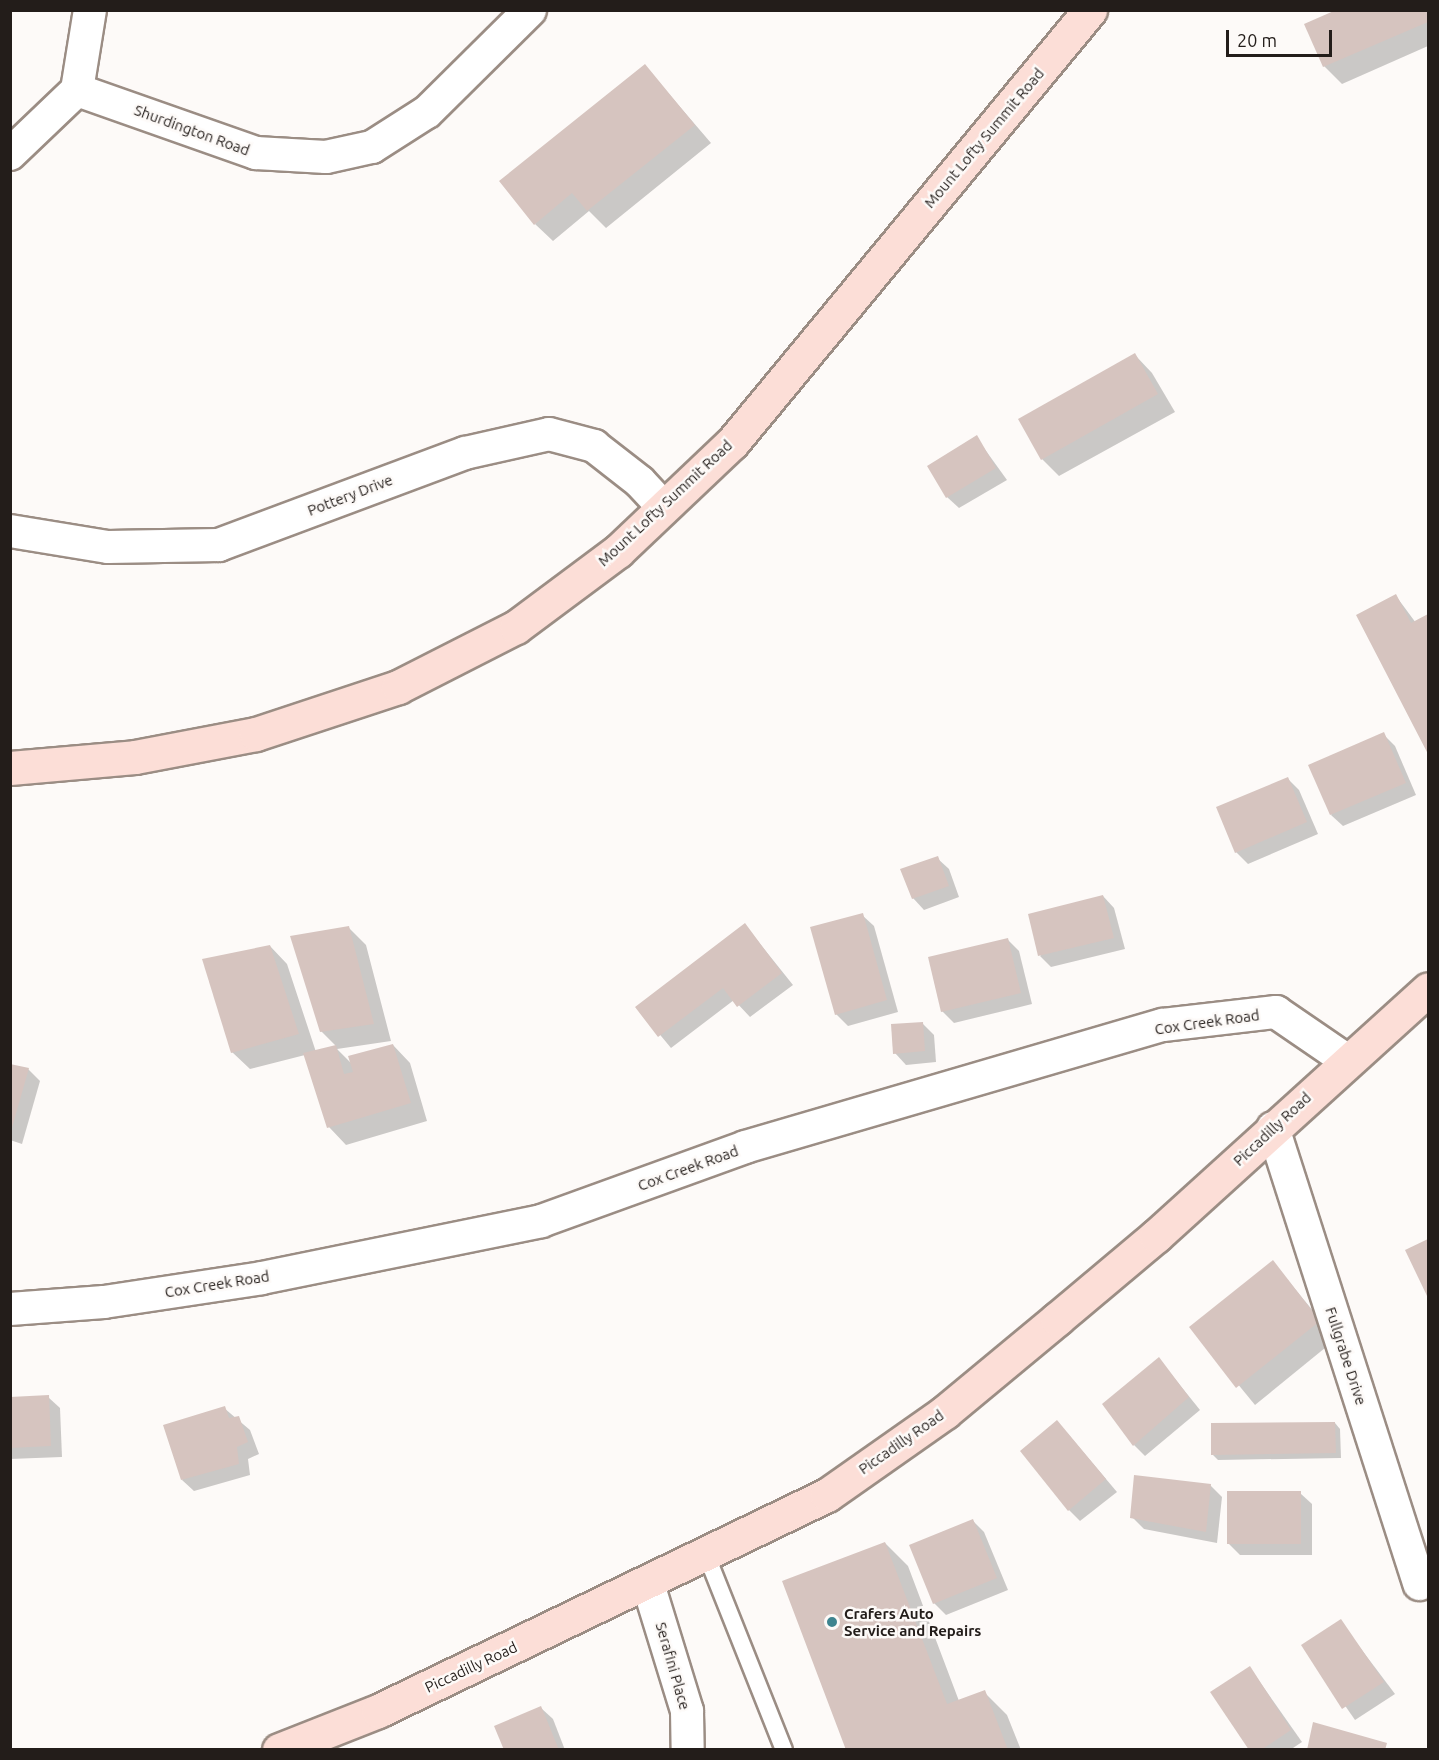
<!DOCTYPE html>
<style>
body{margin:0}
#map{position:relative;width:1439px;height:1760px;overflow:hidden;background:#fdfaf8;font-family:Ubuntu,sans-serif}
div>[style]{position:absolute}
.shadow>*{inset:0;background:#0003}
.building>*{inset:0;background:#d6c4bf}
.roads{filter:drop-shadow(2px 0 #9b8d84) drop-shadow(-2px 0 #9b8d84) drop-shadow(0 2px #9b8d84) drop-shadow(0 -2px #9b8d84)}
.lane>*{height:16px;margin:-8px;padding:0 8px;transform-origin:8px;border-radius:8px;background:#fff}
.street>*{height:32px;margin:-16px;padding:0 16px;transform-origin:16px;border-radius:16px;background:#fff}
.secondary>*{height:33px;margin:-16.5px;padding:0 16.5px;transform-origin:16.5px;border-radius:16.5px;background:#fcded7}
.dots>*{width:16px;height:16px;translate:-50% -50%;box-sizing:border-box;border:3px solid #fdfaf8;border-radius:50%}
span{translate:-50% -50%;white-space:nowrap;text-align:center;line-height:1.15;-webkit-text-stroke:5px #fdfaf8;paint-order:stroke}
.street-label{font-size:15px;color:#231d1a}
.poi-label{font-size:15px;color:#231d1a;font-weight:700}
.left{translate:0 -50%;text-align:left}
.frame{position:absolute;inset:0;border:12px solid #231d1a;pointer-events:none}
.scale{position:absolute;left:1226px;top:30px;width:106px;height:27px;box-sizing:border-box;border:3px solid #231d1a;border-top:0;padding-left:8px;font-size:18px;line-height:21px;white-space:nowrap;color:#231d1a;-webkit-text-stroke:4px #fdfaf8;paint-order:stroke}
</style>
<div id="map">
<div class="shadow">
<div style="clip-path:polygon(1339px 10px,1428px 10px,1428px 46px,1342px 84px,1324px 66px)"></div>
<div style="clip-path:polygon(645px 66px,711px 143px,606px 228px,589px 211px,553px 241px,535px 224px)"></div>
<div style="clip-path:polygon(1135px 355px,1152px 373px,1175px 412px,1059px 476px,1042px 459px)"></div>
<div style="clip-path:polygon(976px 437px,1007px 480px,959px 508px,947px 497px)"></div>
<div style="clip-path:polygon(1396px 596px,1416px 623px,1428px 616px,1428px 751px,1358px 616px)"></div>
<div style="clip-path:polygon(1383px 734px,1395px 746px,1416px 795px,1343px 826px,1331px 815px)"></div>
<div style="clip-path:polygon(1288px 779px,1299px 790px,1318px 834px,1248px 864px,1236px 852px)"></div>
<div style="clip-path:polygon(937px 858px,949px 869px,959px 897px,924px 910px,913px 898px)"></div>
<div style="clip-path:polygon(1103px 896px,1114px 908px,1125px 949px,1051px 967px,1040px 956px)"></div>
<div style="clip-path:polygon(862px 915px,874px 926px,898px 1012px,848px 1026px,836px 1014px)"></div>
<div style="clip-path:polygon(745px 925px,793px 985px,750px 1017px,734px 1000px,671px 1048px,637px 1007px)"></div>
<div style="clip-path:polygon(349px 928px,366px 945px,391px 1041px,337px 1049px,352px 1064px,393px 1045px,410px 1063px,427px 1121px,346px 1145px,329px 1127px,305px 1055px,250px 1069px,232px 1052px,270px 946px,287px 964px,316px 1052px,336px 1046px,321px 1031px)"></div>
<div style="clip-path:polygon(1008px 940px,1019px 951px,1032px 1004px,954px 1023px,942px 1011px)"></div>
<div style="clip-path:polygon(922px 1023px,934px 1035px,936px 1062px,906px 1065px,895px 1053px)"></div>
<div style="clip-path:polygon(10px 1066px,28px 1069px,40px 1081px,22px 1144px,10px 1140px)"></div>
<div style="clip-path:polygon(1428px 1241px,1428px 1294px,1407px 1251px)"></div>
<div style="clip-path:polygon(1273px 1262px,1336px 1339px,1255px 1405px,1191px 1327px)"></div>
<div style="clip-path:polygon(1159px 1359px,1200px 1410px,1145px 1456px,1134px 1445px)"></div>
<div style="clip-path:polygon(48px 1397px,60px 1408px,62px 1457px,10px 1459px,10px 1399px)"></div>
<div style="clip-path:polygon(224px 1408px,250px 1430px,259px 1454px,248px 1459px,250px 1475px,194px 1491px,182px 1480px)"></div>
<div style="clip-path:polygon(1335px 1423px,1340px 1429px,1341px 1458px,1218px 1460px,1213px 1455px)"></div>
<div style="clip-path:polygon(1068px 1434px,1117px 1492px,1080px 1521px,1069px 1510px)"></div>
<div style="clip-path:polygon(1210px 1485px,1222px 1497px,1217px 1543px,1144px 1529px,1132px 1517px)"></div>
<div style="clip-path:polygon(1300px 1493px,1312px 1504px,1312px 1555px,1240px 1555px,1228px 1543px)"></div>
<div style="clip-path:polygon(973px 1521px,984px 1532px,1008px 1590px,946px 1615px,934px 1603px)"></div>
<div style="clip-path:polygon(885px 1543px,908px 1566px,959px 1701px,984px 1692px,1007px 1715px,1021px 1750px,848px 1750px)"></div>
<div style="clip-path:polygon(1340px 1621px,1395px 1694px,1355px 1720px,1303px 1645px)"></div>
<div style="clip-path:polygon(1250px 1668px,1302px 1742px,1290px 1750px,1251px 1750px)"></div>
<div style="clip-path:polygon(541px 1708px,553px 1719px,565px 1750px,506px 1750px)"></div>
</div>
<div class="building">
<div style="clip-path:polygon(1336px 10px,1428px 10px,1428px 22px,1323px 67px,1304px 24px)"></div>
<div style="clip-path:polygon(645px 64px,695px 125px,587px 211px,572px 193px,534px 225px,499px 181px)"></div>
<div style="clip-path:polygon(1135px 353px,1158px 394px,1041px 460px,1018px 419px)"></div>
<div style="clip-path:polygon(977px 435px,996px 468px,946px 498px,927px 466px)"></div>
<div style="clip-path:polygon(1396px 594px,1411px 623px,1428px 614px,1428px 754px,1356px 615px)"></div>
<div style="clip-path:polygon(1384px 732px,1406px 783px,1330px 815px,1308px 765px)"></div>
<div style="clip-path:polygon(1288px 777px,1307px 822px,1235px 853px,1216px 807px)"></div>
<div style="clip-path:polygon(938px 856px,949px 886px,912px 899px,900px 869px)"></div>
<div style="clip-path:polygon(1103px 895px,1114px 938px,1038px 956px,1028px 914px)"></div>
<div style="clip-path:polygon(863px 913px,887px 1000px,835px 1015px,810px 927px)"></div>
<div style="clip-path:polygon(745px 923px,782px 973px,737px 1007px,723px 988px,658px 1037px,635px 1007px)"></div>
<div style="clip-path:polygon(349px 926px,374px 1024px,320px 1032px,290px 936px)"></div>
<div style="clip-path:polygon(1008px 938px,1021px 993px,941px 1012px,928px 957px)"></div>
<div style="clip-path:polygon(270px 945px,299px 1034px,231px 1053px,202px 959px)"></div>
<div style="clip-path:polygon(923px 1022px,925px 1051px,893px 1054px,891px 1024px)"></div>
<div style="clip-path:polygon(393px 1044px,411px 1103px,327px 1128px,303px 1053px,336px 1045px,344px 1074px,353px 1072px,348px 1056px)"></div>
<div style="clip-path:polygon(10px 1064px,29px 1068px,11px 1131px,10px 1131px)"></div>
<div style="clip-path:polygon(1428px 1239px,1428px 1298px,1405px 1250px)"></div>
<div style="clip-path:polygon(1273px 1260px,1320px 1321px,1236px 1388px,1189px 1327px)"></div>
<div style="clip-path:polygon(1159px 1357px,1189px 1397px,1133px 1446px,1102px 1404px)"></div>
<div style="clip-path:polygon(49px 1395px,51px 1446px,10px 1448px,10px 1397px)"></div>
<div style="clip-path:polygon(225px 1406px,229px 1418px,239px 1416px,248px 1442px,237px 1447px,239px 1464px,181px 1480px,163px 1425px)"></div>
<div style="clip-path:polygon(1057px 1420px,1106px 1479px,1068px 1511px,1020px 1451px)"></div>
<div style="clip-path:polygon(1335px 1422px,1336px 1453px,1211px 1455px,1211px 1423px)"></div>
<div style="clip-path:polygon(1134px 1475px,1211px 1484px,1206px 1532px,1130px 1518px)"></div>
<div style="clip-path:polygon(1227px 1491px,1301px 1491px,1301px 1544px,1227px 1544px)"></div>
<div style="clip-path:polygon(973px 1519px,997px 1578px,933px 1604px,909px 1545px)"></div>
<div style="clip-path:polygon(885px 1542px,947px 1704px,985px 1690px,1008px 1750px,846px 1750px,782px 1581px)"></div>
<div style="clip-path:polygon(1341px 1619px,1384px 1682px,1342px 1709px,1301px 1645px)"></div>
<div style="clip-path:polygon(1250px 1666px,1291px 1730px,1261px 1750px,1249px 1750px,1210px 1692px)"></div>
<div style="clip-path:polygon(541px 1706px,559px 1750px,504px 1750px,494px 1726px)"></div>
<div style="clip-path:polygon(1313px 1722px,1387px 1743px,1385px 1750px,1307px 1750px)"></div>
</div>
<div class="roads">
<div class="lane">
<div style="left:706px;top:1554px;width:211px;rotate:68.3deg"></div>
</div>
<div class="street">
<div style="left:77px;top:90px;width:190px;rotate:19.4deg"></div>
<div style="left:256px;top:153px;width:70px;rotate:3.3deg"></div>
<div style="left:326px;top:157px;width:47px;rotate:-12.3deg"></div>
<div style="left:372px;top:147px;width:65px;rotate:-32.5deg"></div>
<div style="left:427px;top:112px;width:145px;rotate:-44.7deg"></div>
<div style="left:77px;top:90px;width:81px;rotate:-80.8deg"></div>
<div style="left:10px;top:154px;width:93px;rotate:-43.7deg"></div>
<div style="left:10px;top:531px;width:99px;rotate:9.3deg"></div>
<div style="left:108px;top:547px;width:111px;rotate:-1deg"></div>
<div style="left:219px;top:545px;width:263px;rotate:-20.5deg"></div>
<div style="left:465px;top:453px;width:86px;rotate:-12.7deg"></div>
<div style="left:549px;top:434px;width:47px;rotate:14.9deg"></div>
<div style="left:594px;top:446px;width:58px;rotate:38deg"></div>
<div style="left:640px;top:482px;width:35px;rotate:47deg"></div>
<div style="left:1273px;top:1128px;width:479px;rotate:72.2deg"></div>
<div style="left:10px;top:1309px;width:94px;rotate:-4.3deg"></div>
<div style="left:104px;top:1302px;width:160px;rotate:-8.6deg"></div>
<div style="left:262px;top:1278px;width:285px;rotate:-11.5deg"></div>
<div style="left:541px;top:1221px;width:217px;rotate:-19.9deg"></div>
<div style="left:745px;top:1147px;width:435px;rotate:-16.3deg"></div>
<div style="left:1163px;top:1025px;width:114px;rotate:-6.6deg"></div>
<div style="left:1276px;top:1012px;width:85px;rotate:34.4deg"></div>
<div style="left:648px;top:1584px;width:133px;rotate:72.9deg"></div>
<div style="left:687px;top:1711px;width:39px;rotate:89deg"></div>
</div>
<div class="secondary">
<div style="left:10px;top:768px;width:125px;rotate:-5deg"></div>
<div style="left:135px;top:757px;width:123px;rotate:-10.8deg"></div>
<div style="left:256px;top:734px;width:150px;rotate:-18.3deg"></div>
<div style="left:398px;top:687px;width:132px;rotate:-27deg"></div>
<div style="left:516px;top:627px;width:127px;rotate:-36.7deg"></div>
<div style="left:618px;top:551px;width:157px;rotate:-43.5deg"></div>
<div style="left:732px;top:443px;width:562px;rotate:-50.42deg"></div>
<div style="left:279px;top:1750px;width:106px;rotate:-21.5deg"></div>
<div style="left:378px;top:1711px;width:498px;rotate:-25.7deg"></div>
<div style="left:827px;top:1495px;width:144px;rotate:-35.1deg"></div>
<div style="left:945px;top:1412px;width:146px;rotate:-39.7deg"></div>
<div style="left:1057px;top:1319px;width:129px;rotate:-40deg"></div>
<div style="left:1156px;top:1236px;width:367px;rotate:-42.2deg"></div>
</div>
</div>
<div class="dots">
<div style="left:832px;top:1622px;background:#3e848f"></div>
</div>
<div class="street-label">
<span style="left:192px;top:130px;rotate:20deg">Shurdington Road</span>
<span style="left:984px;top:138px;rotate:-50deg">Mount Lofty Summit Road</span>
<span style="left:350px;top:495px;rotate:-21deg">Pottery Drive</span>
<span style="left:665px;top:503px;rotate:-43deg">Mount Lofty Summit Road</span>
<span style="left:1207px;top:1022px;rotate:-8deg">Cox Creek Road</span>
<span style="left:1272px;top:1129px;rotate:-43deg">Piccadilly Road</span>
<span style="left:688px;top:1168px;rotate:-20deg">Cox Creek Road</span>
<span style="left:217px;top:1284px;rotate:-9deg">Cox Creek Road</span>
<span style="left:1346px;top:1356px;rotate:72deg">Fullgrabe Drive</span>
<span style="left:901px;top:1442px;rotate:-35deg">Piccadilly Road</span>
<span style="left:673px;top:1666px;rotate:74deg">Serafini Place</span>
<span style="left:471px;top:1667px;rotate:-25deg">Piccadilly Road</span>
</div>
<div class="poi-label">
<span class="left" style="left:844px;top:1622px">Crafers Auto<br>Service and Repairs</span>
</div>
<div class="frame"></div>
<div class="scale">20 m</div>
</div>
